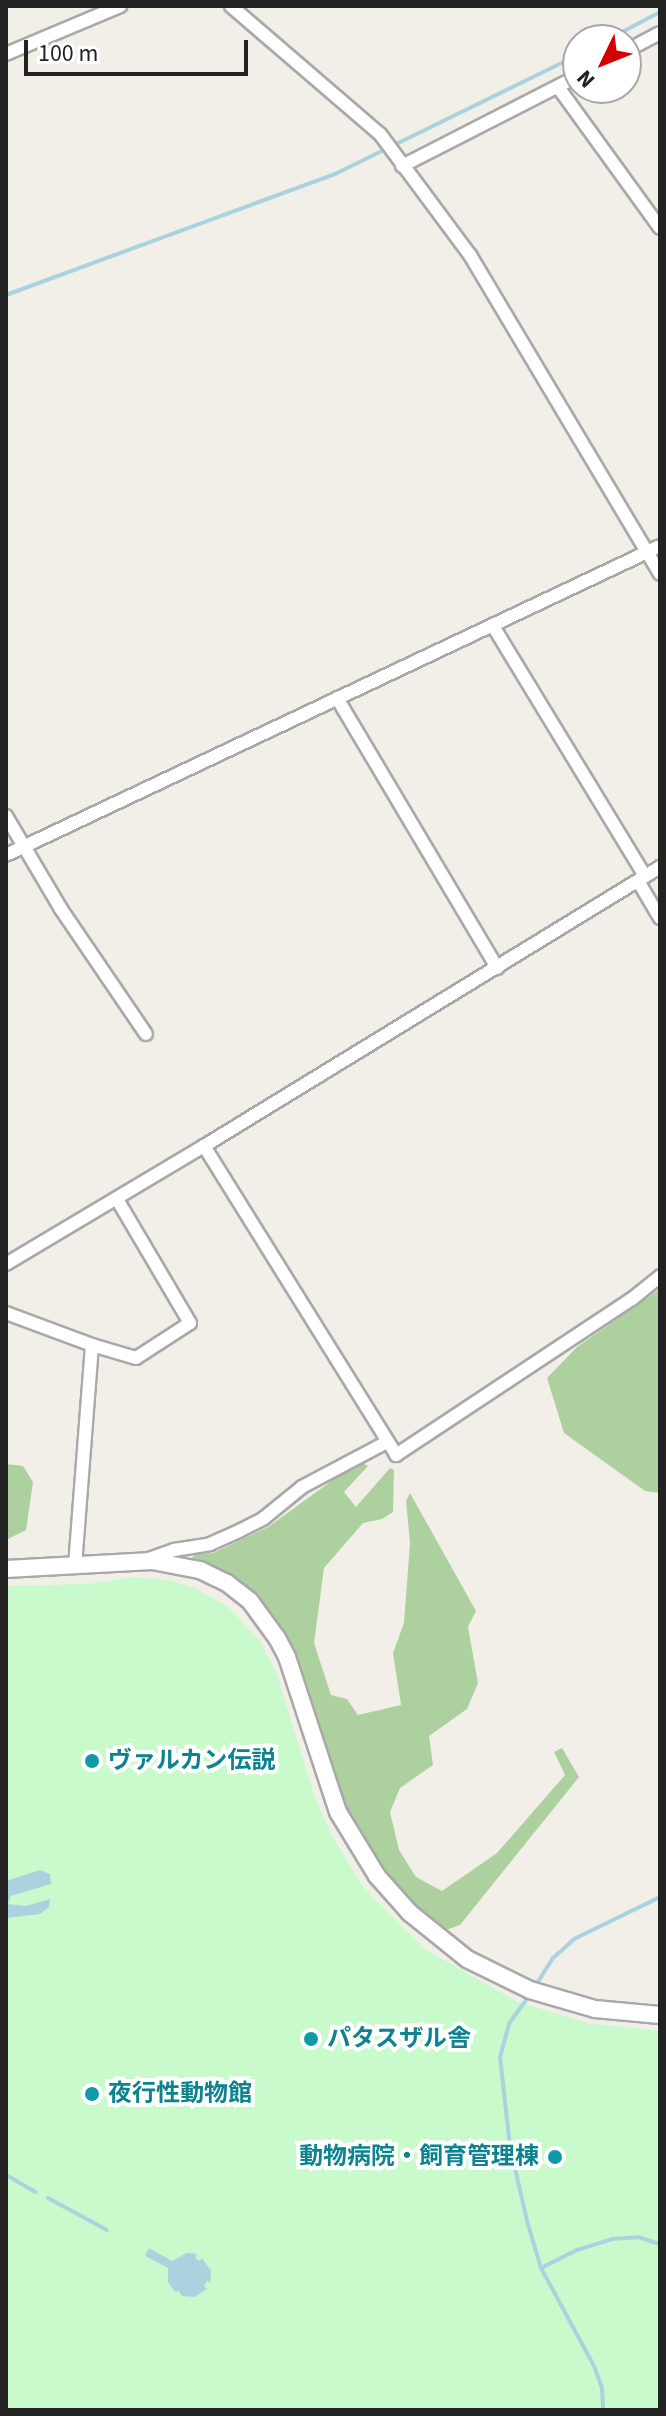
<!DOCTYPE html>
<meta charset="utf-8">
<style>
body{margin:0}
#map{position:relative;width:666px;height:2416px;overflow:hidden;background:#f2efe9;font-family:"Source Sans 3","Noto Sans JP",sans-serif}
div>[style]{position:absolute}
.forest>*{inset:0;background:#add19e}
.park>*{inset:0;background:#c8facc}
.water>*{inset:0;background:#aad3df}
.stream>*{height:4px;margin:-2px;padding:0 2px;transform-origin:2px;border-radius:2px;background:#aad3df}
.roads{filter:drop-shadow(2px 0 #a9a9a9) drop-shadow(-2px 0 #a9a9a9) drop-shadow(0 2px #a9a9a9) drop-shadow(0 -2px #a9a9a9)}
.minor>*{height:12px;margin:-6px;padding:0 6px;transform-origin:6px;border-radius:6px;background:#fff}
.tertiary>*{height:16px;margin:-8px;padding:0 8px;transform-origin:8px;border-radius:8px;background:#fff}
.dots>*{width:22px;height:22px;translate:-50% -50%;box-sizing:border-box;border:4px solid #fff;border-radius:50%}
span{translate:-50% -50%;white-space:nowrap;text-align:center;line-height:1.15;-webkit-text-stroke:8px #fff;paint-order:stroke}
.culture-label{font-size:24px;color:#0d838f;font-weight:700}
.left{translate:0 -50%;text-align:left}
.right{translate:-100% -50%;text-align:right}
.frame{position:absolute;inset:0;border:8px solid #222;pointer-events:none}
.north{position:absolute;left:562px;top:24px;width:80px;height:80px;box-sizing:border-box;background:#fff;border:2px solid #a7a7a7;border-radius:50%;rotate:227deg;font-size:22px;font-weight:700;line-height:32px;text-align:center;color:#222}
.north::after{content:'';display:block;margin:auto;width:28px;height:36px;background:#d40000;clip-path:polygon(50% 0,100% 100%,50% 72%,0 100%)}
.scale{position:absolute;left:24px;top:40px;width:224px;height:36px;box-sizing:border-box;border:4px solid #222;border-top:0;padding-left:10px;font-size:24px;line-height:28px;white-space:nowrap;color:#222;-webkit-text-stroke:6px #fff;paint-order:stroke}
</style>
<div id="map">
<div class="forest">
<div style="clip-path:polygon(660px 1289px,660px 1493px,645px 1491px,564px 1433px,547px 1378px,577px 1347px)"></div>
<div style="clip-path:polygon(359px 1461px,368px 1466px,344px 1492px,356px 1507px,390px 1468px,394px 1470px,393px 1512px,382px 1519px,363px 1523px,324px 1568px,314px 1643px,331px 1695px,347px 1699px,358px 1715px,401px 1705px,393px 1653px,404px 1623px,410px 1543px,406px 1501px,410px 1493px,476px 1611px,468px 1627px,478px 1683px,467px 1709px,429px 1736px,433px 1765px,400px 1788px,390px 1812px,399px 1850px,416px 1877px,442px 1891px,497px 1853px,565px 1775px,554px 1752px,562px 1748px,579px 1777px,460px 1925px,446px 1930px,431px 1923px,403px 1896px,350px 1822px,336px 1789px,291px 1651px,272px 1615px,230px 1575px,192px 1558px,195px 1554px,213px 1553px,268px 1527px)"></div>
<div style="clip-path:polygon(6px 1464px,23px 1466px,33px 1482px,26px 1530px,6px 1540px)"></div>
</div>
<div class="park">
<div style="clip-path:polygon(132px 1577px,169px 1580px,195px 1588px,227px 1606px,259px 1640px,276px 1672px,315px 1798px,332px 1836px,364px 1888px,425px 1949px,518px 2002px,588px 2023px,660px 2031px,660px 2410px,6px 2410px,6px 1586px,88px 1584px)"></div>
</div>
<div class="water">
<div style="clip-path:polygon(40px 1870px,50px 1874px,51px 1884px,11px 1896px,8px 1904px,26px 1906px,50px 1899px,49px 1907px,40px 1914px,6px 1918px,6px 1881px)"></div>
<div style="clip-path:polygon(149px 2248px,172px 2261px,187px 2253px,197px 2254px,195px 2258px,200px 2261px,202px 2258px,211px 2271px,210px 2283px,207px 2281px,204px 2286px,207px 2289px,194px 2297px,182px 2296px,178px 2290px,176px 2293px,168px 2282px,168px 2268px,145px 2256px)"></div>
</div>
<div class="stream">
<div style="left:607px;top:40px;width:60px;rotate:-27.8deg"></div>
<div style="left:6px;top:295px;width:351px;rotate:-20.2deg"></div>
<div style="left:335px;top:174px;width:271px;rotate:-26.1deg"></div>
<div style="left:536px;top:1985px;width:31px;rotate:-58deg"></div>
<div style="left:552px;top:1959px;width:30px;rotate:-42deg"></div>
<div style="left:574px;top:1939px;width:96px;rotate:-26deg"></div>
<div style="left:529px;top:1996px;width:34px;rotate:126deg"></div>
<div style="left:509px;top:2024px;width:34px;rotate:105deg"></div>
<div style="left:500px;top:2057px;width:90px;rotate:83.6deg"></div>
<div style="left:510px;top:2146px;width:77px;rotate:77.2deg"></div>
<div style="left:527px;top:2221px;width:49px;rotate:73.4deg"></div>
<div style="left:541px;top:2268px;width:111px;rotate:61.6deg"></div>
<div style="left:594px;top:2366px;width:23px;rotate:70deg"></div>
<div style="left:602px;top:2388px;width:22px;rotate:87deg"></div>
<div style="left:6px;top:2175px;width:34px;rotate:30deg"></div>
<div style="left:48px;top:2198px;width:67px;rotate:28.5deg"></div>
<div style="left:541px;top:2268px;width:40px;rotate:-26.6deg"></div>
<div style="left:577px;top:2250px;width:37px;rotate:-17deg"></div>
<div style="left:612px;top:2239px;width:26px;rotate:-4deg"></div>
<div style="left:638px;top:2237px;width:23px;rotate:18deg"></div>
</div>
<div class="roads">
<div class="minor">
<div style="left:231px;top:6px;width:196px;rotate:40.7deg"></div>
<div style="left:380px;top:134px;width:151px;rotate:53.4deg"></div>
<div style="left:470px;top:255px;width:371px;rotate:59.2deg"></div>
<div style="left:626px;top:51px;width:38px;rotate:-28deg"></div>
<div style="left:6px;top:54px;width:124px;rotate:-22.8deg"></div>
<div style="left:558px;top:87px;width:174px;rotate:54.1deg"></div>
<div style="left:402px;top:166px;width:198px;rotate:-27.1deg"></div>
<div style="left:493px;top:626px;width:293px;rotate:58.7deg"></div>
<div style="left:337px;top:698px;width:314px;rotate:59.3deg"></div>
<div style="left:6px;top:816px;width:108px;rotate:59.4deg"></div>
<div style="left:61px;top:909px;width:151px;rotate:55.8deg"></div>
<div style="left:6px;top:855px;width:723px;rotate:-25.29deg"></div>
<div style="left:638px;top:881px;width:43px;rotate:59.3deg"></div>
<div style="left:204px;top:1146px;width:535px;rotate:-31.46deg"></div>
<div style="left:6px;top:1264px;width:230px;rotate:-30.8deg"></div>
<div style="left:204px;top:1146px;width:364px;rotate:58.1deg"></div>
<div style="left:396px;top:1455px;width:283px;rotate:-33.5deg"></div>
<div style="left:632px;top:1299px;width:36px;rotate:-39deg"></div>
<div style="left:6px;top:1313px;width:92px;rotate:20.4deg"></div>
<div style="left:92px;top:1345px;width:222px;rotate:94.4deg"></div>
<div style="left:92px;top:1345px;width:46px;rotate:16.5deg"></div>
<div style="left:136px;top:1358px;width:64px;rotate:-32.9deg"></div>
<div style="left:190px;top:1323px;width:144px;rotate:-120.5deg"></div>
<div style="left:149px;top:1559px;width:27px;rotate:-20deg"></div>
<div style="left:174px;top:1550px;width:36px;rotate:-9deg"></div>
<div style="left:210px;top:1544px;width:32px;rotate:-24deg"></div>
<div style="left:239px;top:1531px;width:28px;rotate:-27deg"></div>
<div style="left:264px;top:1518px;width:49px;rotate:-39.2deg"></div>
<div style="left:302px;top:1487px;width:96px;rotate:-27.9deg"></div>
</div>
<div class="tertiary">
<div style="left:6px;top:1569px;width:146px;rotate:-3.1deg"></div>
<div style="left:152px;top:1561px;width:49px;rotate:10.6deg"></div>
<div style="left:200px;top:1570px;width:30px;rotate:26deg"></div>
<div style="left:227px;top:1583px;width:29px;rotate:38deg"></div>
<div style="left:250px;top:1601px;width:46px;rotate:53.9deg"></div>
<div style="left:277px;top:1638px;width:21px;rotate:62deg"></div>
<div style="left:287px;top:1657px;width:163px;rotate:71.8deg"></div>
<div style="left:338px;top:1812px;width:75px;rotate:58.6deg"></div>
<div style="left:377px;top:1876px;width:50px;rotate:48.3deg"></div>
<div style="left:410px;top:1913px;width:73px;rotate:38.9deg"></div>
<div style="left:467px;top:1959px;width:70px;rotate:26.2deg"></div>
<div style="left:530px;top:1990px;width:68px;rotate:16.3deg"></div>
<div style="left:595px;top:2009px;width:65px;rotate:5.3deg"></div>
</div>
</div>
<div class="dots">
<div style="left:92px;top:1761px;background:#0f9aa8"></div>
<div style="left:311px;top:2039px;background:#0f9aa8"></div>
<div style="left:92px;top:2094px;background:#0f9aa8"></div>
<div style="left:555px;top:2157px;background:#0f9aa8"></div>
</div>
<div class="culture-label">
<span class="left" style="left:108px;top:1761px">ヴァルカン伝説</span>
<span class="left" style="left:327px;top:2039px">パタスザル舎</span>
<span class="left" style="left:108px;top:2094px">夜行性動物館</span>
<span class="right" style="left:539px;top:2157px">動物病院・飼育管理棟</span>
</div>
<div class="frame"></div>
<div class="north">N</div>
<div class="scale">100 m</div>
</div>
